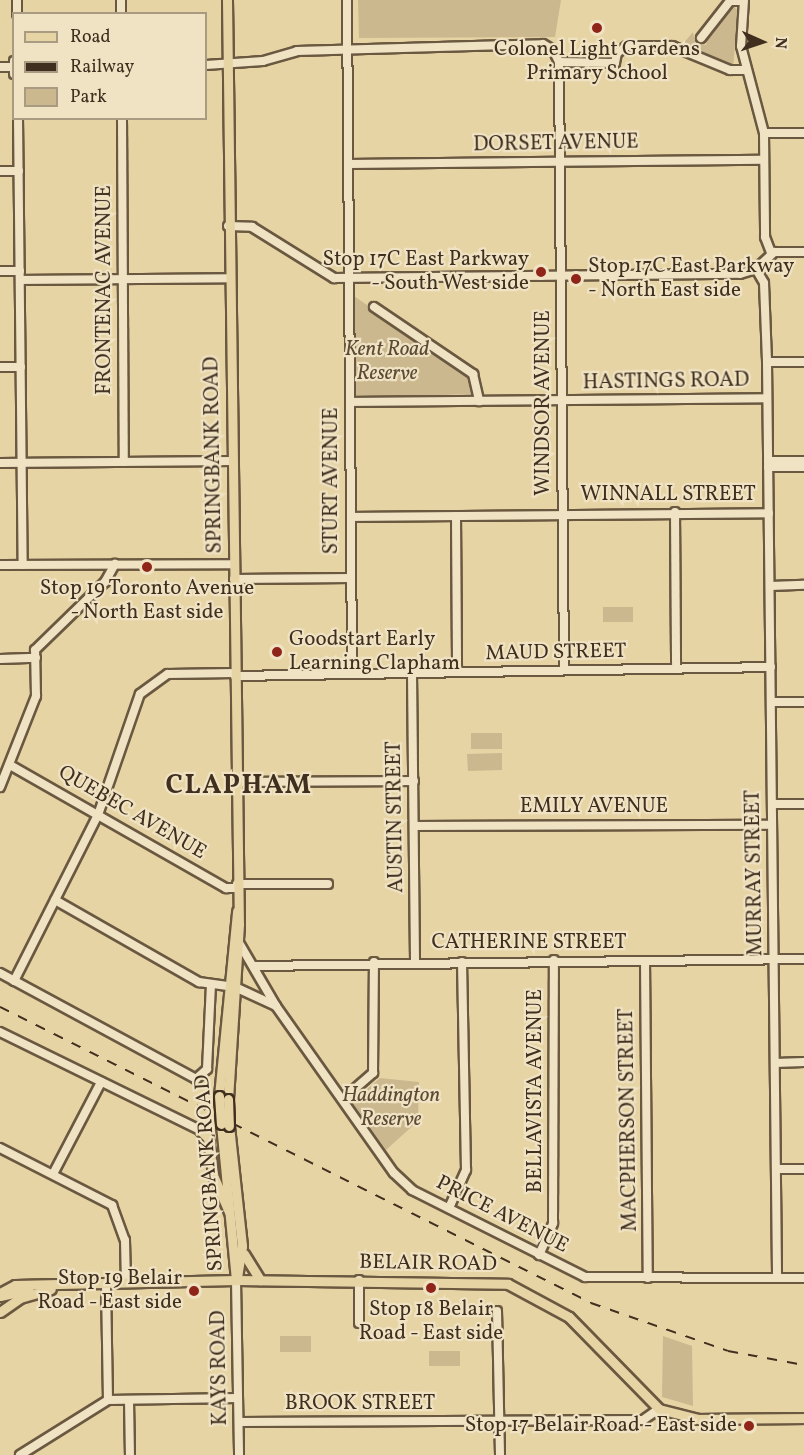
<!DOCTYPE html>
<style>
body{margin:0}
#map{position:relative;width:804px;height:1455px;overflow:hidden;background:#e7d4a5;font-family:Vollkorn,serif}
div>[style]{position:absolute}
.green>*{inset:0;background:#cbb88e}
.roads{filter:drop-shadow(2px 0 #6a5840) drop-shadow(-2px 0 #6a5840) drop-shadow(0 2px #6a5840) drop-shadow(0 -2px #6a5840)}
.minor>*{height:8px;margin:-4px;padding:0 4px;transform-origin:4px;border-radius:4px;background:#efe3c4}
.major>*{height:9px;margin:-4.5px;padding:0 4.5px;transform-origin:4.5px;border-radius:4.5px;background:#e7d4a5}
.rail>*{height:2px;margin-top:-1px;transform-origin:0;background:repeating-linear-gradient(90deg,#402e1f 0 10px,transparent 0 20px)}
.bridges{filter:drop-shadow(2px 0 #402e1f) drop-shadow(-2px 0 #402e1f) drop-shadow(0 2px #402e1f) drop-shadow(0 -2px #402e1f)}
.major-bridge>*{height:9px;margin:-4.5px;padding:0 4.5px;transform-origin:4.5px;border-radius:4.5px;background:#e7d4a5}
.dots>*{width:16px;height:16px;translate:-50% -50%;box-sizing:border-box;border:3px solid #efe3c4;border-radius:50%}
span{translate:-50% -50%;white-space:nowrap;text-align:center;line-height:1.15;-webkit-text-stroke:4.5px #efe3c4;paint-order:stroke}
.poi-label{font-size:21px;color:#402e1f}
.right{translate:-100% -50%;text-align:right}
.left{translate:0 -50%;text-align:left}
.street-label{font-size:21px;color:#402e1f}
.park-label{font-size:21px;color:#5c4a35;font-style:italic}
.district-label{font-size:27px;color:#402e1f;font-weight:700;letter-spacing:1.5px}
.legend{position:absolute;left:12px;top:12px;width:195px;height:108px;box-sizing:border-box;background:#efe3c4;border:2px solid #a99b82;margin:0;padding:8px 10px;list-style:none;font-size:18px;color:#402e1f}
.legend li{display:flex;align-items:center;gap:12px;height:30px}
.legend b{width:30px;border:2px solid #a99b82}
.north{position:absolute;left:732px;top:12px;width:60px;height:60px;-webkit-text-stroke:4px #efe3c4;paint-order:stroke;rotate:93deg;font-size:16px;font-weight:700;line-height:24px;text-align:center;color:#402e1f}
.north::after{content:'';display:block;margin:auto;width:21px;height:27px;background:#402e1f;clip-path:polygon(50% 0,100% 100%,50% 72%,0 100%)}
</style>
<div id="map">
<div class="green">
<div style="clip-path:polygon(358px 0,561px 0,555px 37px,359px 38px)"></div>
<div style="clip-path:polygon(733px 5px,738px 11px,733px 68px,682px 45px,693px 32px,695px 43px,706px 45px,709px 32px)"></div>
<div style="clip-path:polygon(351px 294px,470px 376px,474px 394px,351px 398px)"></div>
<div style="clip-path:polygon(603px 607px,633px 607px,633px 622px,603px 622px)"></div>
<div style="clip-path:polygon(471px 733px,502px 733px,502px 749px,471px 749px)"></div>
<div style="clip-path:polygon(502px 753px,502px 770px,468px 771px,467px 754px)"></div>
<div style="clip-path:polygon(380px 1078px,419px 1082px,418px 1121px,386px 1150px,352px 1102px)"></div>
<div style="clip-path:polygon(280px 1336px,311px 1336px,311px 1352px,280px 1352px)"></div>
<div style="clip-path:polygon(663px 1336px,692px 1346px,693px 1406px,662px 1397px)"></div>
<div style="clip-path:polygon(429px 1351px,460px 1351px,460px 1366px,429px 1366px)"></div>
</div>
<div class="roads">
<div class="minor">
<div style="left:17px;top:0;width:14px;rotate:90deg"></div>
<div style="left:121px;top:0;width:14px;rotate:90deg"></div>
<div style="left:347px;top:0;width:674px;rotate:89.57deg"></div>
<div style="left:744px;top:0;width:46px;rotate:93.7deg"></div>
<div style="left:741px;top:46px;width:90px;rotate:75.2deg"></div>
<div style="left:764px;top:133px;width:104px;rotate:89.4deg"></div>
<div style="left:765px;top:237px;width:17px;rotate:69deg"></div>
<div style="left:701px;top:38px;width:47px;rotate:-51.9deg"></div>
<div style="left:730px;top:1px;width:13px"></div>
<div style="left:14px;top:61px;width:13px;rotate:90deg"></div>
<div style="left:559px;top:62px;width:608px;rotate:89.53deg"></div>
<div style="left:206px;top:65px;width:57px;rotate:-4deg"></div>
<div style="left:263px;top:61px;width:35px;rotate:-16deg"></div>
<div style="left:297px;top:51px;width:246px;rotate:-1.6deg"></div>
<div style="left:543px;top:44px;width:12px;rotate:31deg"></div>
<div style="left:553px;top:50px;width:13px;rotate:63deg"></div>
<div style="left:559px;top:62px;width:56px;rotate:1deg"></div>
<div style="left:615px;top:63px;width:10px;rotate:-79deg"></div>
<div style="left:617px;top:53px;width:12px;rotate:-35deg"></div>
<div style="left:627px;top:46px;width:45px"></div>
<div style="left:672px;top:46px;width:63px;rotate:22.5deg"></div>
<div style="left:730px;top:70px;width:14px"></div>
<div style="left:0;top:67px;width:10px"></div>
<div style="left:18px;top:118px;width:447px;rotate:89.4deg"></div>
<div style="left:122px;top:118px;width:344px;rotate:89.7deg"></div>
<div style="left:764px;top:133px;width:40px"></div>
<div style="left:348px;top:164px;width:416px;rotate:-0.6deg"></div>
<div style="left:0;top:171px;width:19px"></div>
<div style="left:228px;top:226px;width:24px;rotate:2deg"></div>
<div style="left:252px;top:227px;width:97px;rotate:31.9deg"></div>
<div style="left:334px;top:278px;width:406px;rotate:-0.6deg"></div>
<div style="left:740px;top:274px;width:17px;rotate:-17deg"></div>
<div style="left:756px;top:269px;width:25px;rotate:-43deg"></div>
<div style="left:774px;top:252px;width:30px"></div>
<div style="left:756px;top:269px;width:16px;rotate:60deg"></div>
<div style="left:764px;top:283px;width:79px;rotate:87.8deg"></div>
<div style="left:767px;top:362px;width:916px;rotate:89.37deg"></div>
<div style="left:0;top:271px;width:20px"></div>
<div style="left:20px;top:280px;width:209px;rotate:-0.5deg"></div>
<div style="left:374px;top:307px;width:120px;rotate:34.1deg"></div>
<div style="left:473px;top:374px;width:28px;rotate:77deg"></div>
<div style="left:767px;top:362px;width:37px"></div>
<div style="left:0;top:367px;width:21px"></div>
<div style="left:350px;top:402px;width:417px;rotate:-0.5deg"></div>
<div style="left:768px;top:461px;width:36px"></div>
<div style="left:0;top:463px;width:233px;rotate:-0.5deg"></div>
<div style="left:768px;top:467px;width:36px"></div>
<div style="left:675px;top:512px;width:156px;rotate:89.6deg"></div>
<div style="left:456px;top:516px;width:156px;rotate:89.6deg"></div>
<div style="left:351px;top:517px;width:418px;rotate:-0.5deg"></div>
<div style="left:0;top:565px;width:234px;rotate:-0.2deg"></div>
<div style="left:234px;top:579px;width:117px;rotate:-0.5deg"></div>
<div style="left:770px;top:586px;width:34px;rotate:-2deg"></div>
<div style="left:0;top:659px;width:36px;rotate:-2deg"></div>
<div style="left:412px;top:673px;width:287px;rotate:89.4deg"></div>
<div style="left:235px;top:676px;width:536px;rotate:-0.96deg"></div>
<div style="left:771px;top:702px;width:33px"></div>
<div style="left:10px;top:765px;width:249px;rotate:29.7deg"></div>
<div style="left:226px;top:888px;width:11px"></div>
<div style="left:236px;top:782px;width:178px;rotate:-0.3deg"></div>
<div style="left:0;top:787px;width:98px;rotate:-68.4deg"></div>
<div style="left:36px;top:696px;width:46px;rotate:-91.2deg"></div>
<div style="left:35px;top:650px;width:98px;rotate:-44.2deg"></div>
<div style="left:105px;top:582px;width:21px;rotate:-61deg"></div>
<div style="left:772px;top:804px;width:32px"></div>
<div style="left:415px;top:826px;width:357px;rotate:-0.2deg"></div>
<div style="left:237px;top:884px;width:91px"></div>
<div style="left:55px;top:900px;width:166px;rotate:29.7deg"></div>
<div style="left:199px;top:982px;width:27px;rotate:8deg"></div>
<div style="left:238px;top:941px;width:75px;rotate:59.7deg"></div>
<div style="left:276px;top:1006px;width:204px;rotate:54.8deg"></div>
<div style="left:394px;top:1173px;width:25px;rotate:43deg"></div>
<div style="left:412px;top:1190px;width:194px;rotate:26.7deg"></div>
<div style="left:585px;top:1277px;width:219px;rotate:0.3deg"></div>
<div style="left:645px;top:961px;width:317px;rotate:89.5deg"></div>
<div style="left:254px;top:966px;width:550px;rotate:-0.73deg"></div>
<div style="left:0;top:973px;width:223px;rotate:28.4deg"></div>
<div style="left:196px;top:1079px;width:15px;rotate:-42deg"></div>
<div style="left:207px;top:1069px;width:85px;rotate:-87.3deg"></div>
<div style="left:14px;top:981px;width:186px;rotate:-63.2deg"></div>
<div style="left:98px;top:815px;width:128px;rotate:-70.9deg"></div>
<div style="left:140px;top:694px;width:34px;rotate:-36deg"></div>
<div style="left:168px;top:674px;width:67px;rotate:-0.9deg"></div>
<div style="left:235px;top:987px;width:45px;rotate:24.9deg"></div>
<div style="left:0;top:1032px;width:223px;rotate:26.1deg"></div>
<div style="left:775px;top:1063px;width:29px;rotate:-2deg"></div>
<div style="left:343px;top:1099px;width:40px;rotate:-41deg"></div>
<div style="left:373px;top:1073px;width:111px;rotate:-89.5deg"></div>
<div style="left:0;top:1148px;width:126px;rotate:27deg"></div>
<div style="left:112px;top:1205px;width:37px;rotate:70deg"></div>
<div style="left:125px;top:1240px;width:43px;rotate:88.7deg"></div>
<div style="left:776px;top:1169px;width:28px"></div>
<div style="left:53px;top:1174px;width:104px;rotate:-62.4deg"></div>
<div style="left:449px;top:1208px;width:42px;rotate:-65.9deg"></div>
<div style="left:466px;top:1170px;width:208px;rotate:-91.1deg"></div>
<div style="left:539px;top:1255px;width:35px;rotate:-66deg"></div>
<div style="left:553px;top:1223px;width:263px;rotate:-89.8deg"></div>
<div style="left:236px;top:1280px;width:175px;rotate:89deg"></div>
<div style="left:497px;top:1311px;width:144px;rotate:88.8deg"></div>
<div style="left:359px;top:1323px;width:43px;rotate:-90deg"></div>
<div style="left:108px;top:1400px;width:130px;rotate:-0.9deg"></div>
<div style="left:129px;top:1400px;width:55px;rotate:89deg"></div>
<div style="left:239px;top:1422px;width:404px;rotate:-0.3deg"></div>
<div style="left:643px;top:1420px;width:19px;rotate:-35deg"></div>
<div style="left:20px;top:1455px;width:104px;rotate:-32deg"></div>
<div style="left:108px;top:1400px;width:117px;rotate:-91deg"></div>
</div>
<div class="major">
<div style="left:227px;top:0;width:924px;rotate:89.26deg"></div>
<div style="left:239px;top:924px;width:175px;rotate:93.6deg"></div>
<div style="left:219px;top:1096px;width:186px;rotate:-84.4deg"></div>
<div style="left:221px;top:1124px;width:157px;rotate:84.5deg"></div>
<div style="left:229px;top:1126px;width:121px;rotate:83.8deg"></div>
<div style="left:242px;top:1246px;width:32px;rotate:99deg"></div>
<div style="left:200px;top:1130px;width:11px;rotate:45deg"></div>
<div style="left:208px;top:1138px;width:37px;rotate:82deg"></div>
<div style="left:213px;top:1175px;width:40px;rotate:66.6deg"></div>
<div style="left:244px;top:1254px;width:31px;rotate:58deg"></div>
<div style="left:0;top:1293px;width:17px;rotate:-28deg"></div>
<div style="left:15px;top:1285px;width:221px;rotate:-1.3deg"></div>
<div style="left:236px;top:1280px;width:272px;rotate:0.8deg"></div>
<div style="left:508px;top:1284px;width:69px;rotate:28.4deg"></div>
<div style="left:569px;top:1317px;width:129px;rotate:45.6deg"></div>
<div style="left:659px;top:1409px;width:40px;rotate:14.4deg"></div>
<div style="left:698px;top:1419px;width:106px;rotate:-0.5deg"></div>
<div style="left:0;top:1296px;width:29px;rotate:-12deg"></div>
<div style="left:0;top:1312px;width:24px;rotate:-35deg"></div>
<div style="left:20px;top:1298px;width:32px;rotate:-16deg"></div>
</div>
</div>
<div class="rail">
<div style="left:0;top:1007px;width:661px;rotate:26.6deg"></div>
<div style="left:591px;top:1303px;width:145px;rotate:19.3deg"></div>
<div style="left:728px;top:1351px;width:77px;rotate:10.4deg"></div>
</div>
<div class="bridges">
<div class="major-bridge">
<div style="left:219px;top:1096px;width:28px;rotate:86deg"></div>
<div style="left:228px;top:1099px;width:27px;rotate:88deg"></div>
</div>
</div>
<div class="dots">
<div style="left:597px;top:28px;background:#8f2418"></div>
<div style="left:541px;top:272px;background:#8f2418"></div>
<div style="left:576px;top:279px;background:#8f2418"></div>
<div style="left:147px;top:567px;background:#8f2418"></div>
<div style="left:277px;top:652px;background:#8f2418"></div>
<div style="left:431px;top:1288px;background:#8f2418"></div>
<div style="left:194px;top:1291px;background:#8f2418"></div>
<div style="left:749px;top:1426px;background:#8f2418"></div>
</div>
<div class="poi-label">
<span style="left:597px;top:62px">Colonel Light Gardens<br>Primary School</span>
<span class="right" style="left:529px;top:272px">Stop 17C East Parkway<br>- South West side</span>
<span class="left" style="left:588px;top:279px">Stop 17C East Parkway<br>- North East side</span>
<span style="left:147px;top:601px">Stop 19 Toronto Avenue<br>- North East side</span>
<span class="left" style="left:289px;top:652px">Goodstart Early<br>Learning Clapham</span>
<span class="right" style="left:182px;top:1291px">Stop 19 Belair<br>Road - East side</span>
<span style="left:431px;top:1322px">Stop 18 Belair<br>Road - East side</span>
<span class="right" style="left:737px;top:1426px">Stop 17 Belair Road - East side</span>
</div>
<div class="street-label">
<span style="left:556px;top:144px;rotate:-1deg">DORSET AVENUE</span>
<span style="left:105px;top:290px;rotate:-90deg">FRONTENAC AVENUE</span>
<span style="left:666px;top:382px;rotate:-1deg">HASTINGS ROAD</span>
<span style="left:544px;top:403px;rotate:-90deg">WINDSOR AVENUE</span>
<span style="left:214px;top:455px;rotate:-91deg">SPRINGBANK ROAD</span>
<span style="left:332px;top:481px;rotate:-90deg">STURT AVENUE</span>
<span style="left:668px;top:495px">WINNALL STREET</span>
<span style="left:556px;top:653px;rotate:-1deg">MAUD STREET</span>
<span style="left:594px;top:807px">EMILY AVENUE</span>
<span style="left:132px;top:813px;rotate:30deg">QUEBEC AVENUE</span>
<span style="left:396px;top:817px;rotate:-91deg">AUSTIN STREET</span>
<span style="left:755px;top:873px;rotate:-91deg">MURRAY STREET</span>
<span style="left:529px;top:943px">CATHERINE STREET</span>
<span style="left:536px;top:1091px;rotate:-90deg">BELLAVISTA AVENUE</span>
<span style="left:629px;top:1120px;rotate:-91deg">MACPHERSON STREET</span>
<span style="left:210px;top:1173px;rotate:-94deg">SPRINGBANK ROAD</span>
<span style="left:502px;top:1215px;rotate:27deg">PRICE AVENUE</span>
<span style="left:428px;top:1264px;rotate:1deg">BELAIR ROAD</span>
<span style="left:220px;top:1368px;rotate:-91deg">KAYS ROAD</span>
<span style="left:360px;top:1404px">BROOK STREET</span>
</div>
<div class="park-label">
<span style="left:387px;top:362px">Kent Road<br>Reserve</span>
<span style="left:391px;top:1108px">Haddington<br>Reserve</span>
</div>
<div class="district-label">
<span style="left:239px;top:787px">CLAPHAM</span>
</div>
<ul class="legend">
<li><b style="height:8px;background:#e7d4a5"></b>Road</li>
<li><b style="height:8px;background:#402e1f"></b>Railway</li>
<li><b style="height:16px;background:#cbb88e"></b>Park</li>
</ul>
<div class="north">N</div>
</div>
